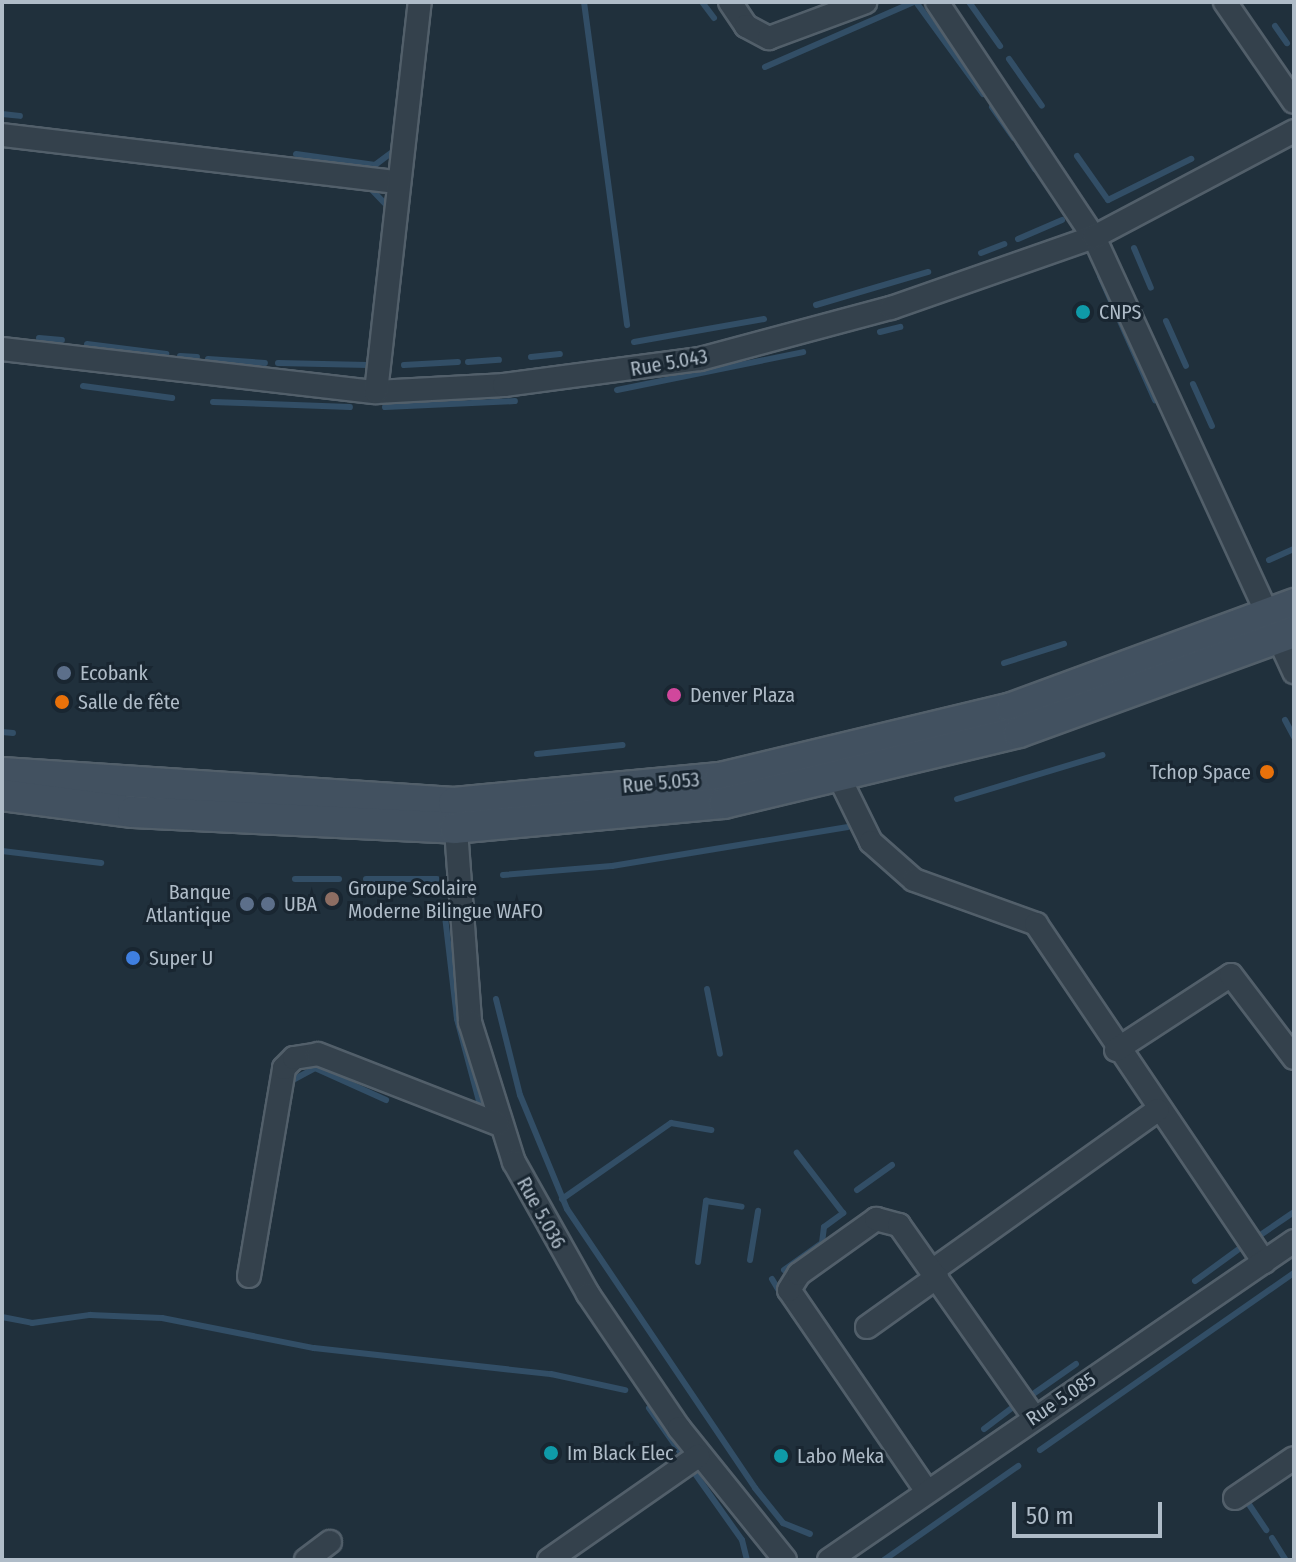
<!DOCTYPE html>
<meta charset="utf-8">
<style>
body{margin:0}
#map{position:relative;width:1296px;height:1562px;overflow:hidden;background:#20303c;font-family:"Fira Sans Condensed",sans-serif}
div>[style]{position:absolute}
.stream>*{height:6px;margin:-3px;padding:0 3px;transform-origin:3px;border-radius:3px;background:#324e66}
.roads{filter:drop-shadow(2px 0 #525f6a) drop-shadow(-2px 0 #525f6a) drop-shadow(0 2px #525f6a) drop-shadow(0 -2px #525f6a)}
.minor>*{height:22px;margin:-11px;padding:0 11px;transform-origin:11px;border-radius:11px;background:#34414c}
.secondary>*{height:30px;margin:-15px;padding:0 15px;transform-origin:15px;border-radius:15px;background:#425160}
.dots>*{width:22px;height:22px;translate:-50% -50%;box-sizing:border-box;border:4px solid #192631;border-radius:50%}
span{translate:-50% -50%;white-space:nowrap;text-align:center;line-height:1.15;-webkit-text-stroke:6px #192631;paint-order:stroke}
.poi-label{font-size:20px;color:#afbcc8}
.left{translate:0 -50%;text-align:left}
.right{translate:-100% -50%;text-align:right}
.street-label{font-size:20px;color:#afbcc8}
.frame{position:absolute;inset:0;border:4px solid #afbcc8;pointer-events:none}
.scale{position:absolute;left:1012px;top:1502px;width:150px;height:36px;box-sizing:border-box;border:4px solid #afbcc8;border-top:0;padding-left:10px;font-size:24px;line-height:28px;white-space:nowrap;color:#afbcc8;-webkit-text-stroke:6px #192631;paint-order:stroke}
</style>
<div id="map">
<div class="stream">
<div style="left:584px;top:2px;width:326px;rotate:82.4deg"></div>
<div style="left:702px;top:2px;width:20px;rotate:53deg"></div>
<div style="left:916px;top:2px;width:114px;rotate:53.9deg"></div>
<div style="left:969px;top:2px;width:54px;rotate:54.8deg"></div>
<div style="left:1275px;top:26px;width:21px;rotate:55deg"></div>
<div style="left:1009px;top:59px;width:57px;rotate:54.9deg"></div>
<div style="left:765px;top:67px;width:163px;rotate:-23.6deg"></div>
<div style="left:992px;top:107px;width:38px;rotate:55deg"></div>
<div style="left:2px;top:114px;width:18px;rotate:6deg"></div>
<div style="left:1018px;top:143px;width:31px;rotate:57deg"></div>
<div style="left:296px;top:154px;width:80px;rotate:7.9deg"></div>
<div style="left:375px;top:165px;width:26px;rotate:-37deg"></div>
<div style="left:1077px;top:156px;width:54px;rotate:54.8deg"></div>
<div style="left:1108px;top:200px;width:93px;rotate:-26.3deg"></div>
<div style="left:370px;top:188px;width:29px;rotate:46deg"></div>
<div style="left:1018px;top:239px;width:48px;rotate:-23.4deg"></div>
<div style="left:1134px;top:248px;width:43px;rotate:67deg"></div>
<div style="left:981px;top:253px;width:25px;rotate:-21deg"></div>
<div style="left:1100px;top:276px;width:136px;rotate:66.1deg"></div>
<div style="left:816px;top:305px;width:117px;rotate:-16.4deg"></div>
<div style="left:1166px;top:321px;width:49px;rotate:66deg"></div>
<div style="left:880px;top:332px;width:21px;rotate:-14deg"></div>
<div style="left:39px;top:338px;width:23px;rotate:5deg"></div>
<div style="left:634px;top:342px;width:132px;rotate:-10deg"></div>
<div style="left:87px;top:344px;width:80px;rotate:7.2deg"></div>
<div style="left:180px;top:356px;width:17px;rotate:3deg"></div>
<div style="left:531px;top:357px;width:29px;rotate:-6deg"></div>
<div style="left:208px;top:359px;width:57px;rotate:4deg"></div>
<div style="left:468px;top:362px;width:31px;rotate:-4deg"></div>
<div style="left:278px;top:363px;width:90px;rotate:1.3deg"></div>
<div style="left:404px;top:365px;width:54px;rotate:-3.2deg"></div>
<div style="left:1193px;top:384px;width:46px;rotate:65.7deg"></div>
<div style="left:83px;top:386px;width:90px;rotate:7.7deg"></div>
<div style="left:617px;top:390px;width:190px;rotate:-11.5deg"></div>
<div style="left:213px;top:402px;width:137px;rotate:2.1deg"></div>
<div style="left:385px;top:407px;width:130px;rotate:-2.6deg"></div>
<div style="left:1269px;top:560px;width:27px;rotate:-24deg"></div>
<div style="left:1004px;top:663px;width:63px;rotate:-17.6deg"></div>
<div style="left:1285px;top:720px;width:19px;rotate:62deg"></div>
<div style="left:2px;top:732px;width:11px;rotate:5deg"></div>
<div style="left:537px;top:754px;width:86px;rotate:-6deg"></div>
<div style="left:957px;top:799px;width:152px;rotate:-16.8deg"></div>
<div style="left:2px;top:851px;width:100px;rotate:6.9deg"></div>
<div style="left:503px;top:875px;width:109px;rotate:-4.7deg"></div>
<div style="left:612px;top:866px;width:239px;rotate:-9.4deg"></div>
<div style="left:295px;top:879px;width:44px"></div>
<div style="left:366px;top:879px;width:71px"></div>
<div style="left:444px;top:908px;width:112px;rotate:83.3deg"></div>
<div style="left:457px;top:1019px;width:96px;rotate:75deg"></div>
<div style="left:707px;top:989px;width:66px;rotate:78.7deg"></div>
<div style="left:496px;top:999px;width:99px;rotate:76deg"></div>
<div style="left:520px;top:1095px;width:123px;rotate:67.6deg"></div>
<div style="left:567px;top:1209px;width:336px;rotate:56deg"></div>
<div style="left:755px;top:1488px;width:45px;rotate:51.3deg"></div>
<div style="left:783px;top:1523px;width:29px;rotate:22deg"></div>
<div style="left:289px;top:1082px;width:30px;rotate:-28deg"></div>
<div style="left:315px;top:1068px;width:78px;rotate:24.3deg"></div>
<div style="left:857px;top:1190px;width:43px;rotate:-35.5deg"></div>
<div style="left:562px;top:1199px;width:133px;rotate:-34.9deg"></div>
<div style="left:671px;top:1123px;width:41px;rotate:9.9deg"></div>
<div style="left:1256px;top:1238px;width:46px;rotate:-34.4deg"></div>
<div style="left:750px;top:1260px;width:50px;rotate:-80.7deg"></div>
<div style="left:698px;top:1262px;width:62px;rotate:-82.5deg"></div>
<div style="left:706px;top:1201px;width:36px;rotate:9deg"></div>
<div style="left:784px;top:1270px;width:47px;rotate:-35.4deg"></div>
<div style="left:822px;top:1243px;width:16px;rotate:-83deg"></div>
<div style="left:824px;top:1227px;width:24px;rotate:-36deg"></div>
<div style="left:843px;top:1213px;width:76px;rotate:-127.5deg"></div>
<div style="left:772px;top:1279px;width:43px;rotate:59.3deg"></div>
<div style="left:1195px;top:1281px;width:59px;rotate:-36.1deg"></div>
<div style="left:2px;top:1317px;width:31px;rotate:11deg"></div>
<div style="left:32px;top:1323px;width:59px;rotate:-7.9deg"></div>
<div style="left:90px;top:1315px;width:72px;rotate:2.4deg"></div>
<div style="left:162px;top:1318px;width:155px;rotate:11.2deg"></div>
<div style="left:314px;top:1348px;width:238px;rotate:6.3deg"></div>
<div style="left:551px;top:1374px;width:76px;rotate:12.2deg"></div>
<div style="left:1026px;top:1399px;width:61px;rotate:-35deg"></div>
<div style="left:649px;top:1408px;width:62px;rotate:54.8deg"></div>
<div style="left:984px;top:1429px;width:35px;rotate:-37deg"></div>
<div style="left:1040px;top:1450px;width:310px;rotate:-34.9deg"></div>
<div style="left:691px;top:1468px;width:88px;rotate:54.7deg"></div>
<div style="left:742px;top:1540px;width:21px;rotate:76deg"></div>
<div style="left:1244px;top:1497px;width:40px;rotate:56deg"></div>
<div style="left:1272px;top:1538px;width:26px;rotate:58deg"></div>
<div style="left:884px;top:1560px;width:164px;rotate:-35deg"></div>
</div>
<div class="roads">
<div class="minor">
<div style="left:730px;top:2px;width:29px;rotate:56deg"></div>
<div style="left:746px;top:26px;width:26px;rotate:28deg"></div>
<div style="left:769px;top:38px;width:103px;rotate:-20.4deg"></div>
<div style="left:937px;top:2px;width:283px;rotate:56.3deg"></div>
<div style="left:1094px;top:237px;width:479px;rotate:65.3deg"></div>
<div style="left:1225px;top:2px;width:121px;rotate:55.4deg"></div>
<div style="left:2px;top:135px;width:397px;rotate:6.8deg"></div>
<div style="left:2px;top:349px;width:376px;rotate:6.6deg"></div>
<div style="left:376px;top:392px;width:128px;rotate:-3.1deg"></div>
<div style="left:504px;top:385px;width:198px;rotate:-7.6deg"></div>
<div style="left:700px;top:359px;width:198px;rotate:-15deg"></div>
<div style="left:891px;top:308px;width:215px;rotate:-19.3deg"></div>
<div style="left:1094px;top:237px;width:226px;rotate:-27.9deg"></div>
<div style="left:376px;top:392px;width:392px;rotate:-83.6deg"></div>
<div style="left:840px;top:779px;width:70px;rotate:63.8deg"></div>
<div style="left:871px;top:842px;width:57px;rotate:41.5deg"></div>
<div style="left:914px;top:880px;width:130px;rotate:19.8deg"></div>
<div style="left:1036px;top:924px;width:408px;rotate:56deg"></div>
<div style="left:455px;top:816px;width:207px;rotate:85.8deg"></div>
<div style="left:470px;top:1022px;width:147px;rotate:72.6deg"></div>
<div style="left:514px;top:1162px;width:151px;rotate:60.7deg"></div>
<div style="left:588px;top:1294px;width:162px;rotate:55.8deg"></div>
<div style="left:679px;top:1428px;width:169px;rotate:51.2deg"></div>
<div style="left:1116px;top:1050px;width:137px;rotate:-33.1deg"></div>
<div style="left:1231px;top:975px;width:104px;rotate:52.8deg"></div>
<div style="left:932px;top:1271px;width:277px;rotate:-35.5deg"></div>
<div style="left:249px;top:1276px;width:211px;rotate:-80.4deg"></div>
<div style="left:284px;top:1068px;width:14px;rotate:-45deg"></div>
<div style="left:294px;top:1058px;width:24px;rotate:-9deg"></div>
<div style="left:318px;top:1054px;width:193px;rotate:21.3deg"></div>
<div style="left:867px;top:1327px;width:86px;rotate:-35.5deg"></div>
<div style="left:926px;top:1490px;width:242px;rotate:-124.4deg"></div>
<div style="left:789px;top:1290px;width:19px;rotate:-58deg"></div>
<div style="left:799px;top:1274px;width:95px;rotate:-35.5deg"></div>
<div style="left:876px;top:1219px;width:24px;rotate:15deg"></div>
<div style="left:899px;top:1225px;width:235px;rotate:54.9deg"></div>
<div style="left:1235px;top:1498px;width:71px;rotate:-34.1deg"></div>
<div style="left:306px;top:1560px;width:30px;rotate:-37deg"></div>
<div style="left:549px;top:1560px;width:182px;rotate:-34.9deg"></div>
<div style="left:829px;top:1560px;width:564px;rotate:-34.45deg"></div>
</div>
<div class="secondary">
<div style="left:2px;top:773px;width:453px;rotate:3.8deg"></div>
<div style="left:454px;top:803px;width:267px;rotate:-5.4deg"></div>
<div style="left:720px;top:778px;width:300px;rotate:-13.5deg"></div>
<div style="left:1012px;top:708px;width:301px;rotate:-20.2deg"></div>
<div style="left:2px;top:795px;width:132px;rotate:7.4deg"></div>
<div style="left:133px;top:812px;width:322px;rotate:2.8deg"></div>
<div style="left:455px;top:828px;width:270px;rotate:-5.3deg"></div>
<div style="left:724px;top:803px;width:303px;rotate:-13.5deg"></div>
<div style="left:1019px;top:732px;width:293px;rotate:-20deg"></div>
</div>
</div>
<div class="dots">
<div style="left:1083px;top:312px;background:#0f9aa8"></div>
<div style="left:64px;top:673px;background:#5c6f8a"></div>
<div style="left:674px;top:695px;background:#d1479c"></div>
<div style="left:62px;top:702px;background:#e8710a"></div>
<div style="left:1267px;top:772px;background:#e8710a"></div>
<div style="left:332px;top:899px;background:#8d6e63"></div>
<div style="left:247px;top:904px;background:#5c6f8a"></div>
<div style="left:268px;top:904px;background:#5c6f8a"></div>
<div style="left:133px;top:958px;background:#3f7fe0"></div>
<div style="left:551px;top:1453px;background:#0f9aa8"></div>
<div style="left:781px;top:1456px;background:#0f9aa8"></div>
</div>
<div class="poi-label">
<span class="left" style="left:1099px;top:312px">CNPS</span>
<span class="left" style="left:80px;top:673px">Ecobank</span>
<span class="left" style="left:690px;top:695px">Denver Plaza</span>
<span class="left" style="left:78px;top:702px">Salle de fête</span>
<span class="right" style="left:1251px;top:772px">Tchop Space</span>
<span class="left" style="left:348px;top:900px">Groupe Scolaire<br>Moderne Bilingue WAFO</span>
<span class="right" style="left:231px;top:904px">Banque<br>Atlantique</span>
<span class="left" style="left:284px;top:904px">UBA</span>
<span class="left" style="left:149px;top:958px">Super U</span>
<span class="left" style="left:567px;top:1453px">Im Black Elec</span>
<span class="left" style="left:797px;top:1456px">Labo Meka</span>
</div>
<div class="street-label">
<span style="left:669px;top:363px;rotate:-10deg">Rue 5.043</span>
<span style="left:661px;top:783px;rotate:-5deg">Rue 5.053</span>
<span style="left:541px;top:1213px;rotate:61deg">Rue 5.036</span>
<span style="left:1061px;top:1399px;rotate:-34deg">Rue 5.085</span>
</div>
<div class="frame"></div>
<div class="scale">50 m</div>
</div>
